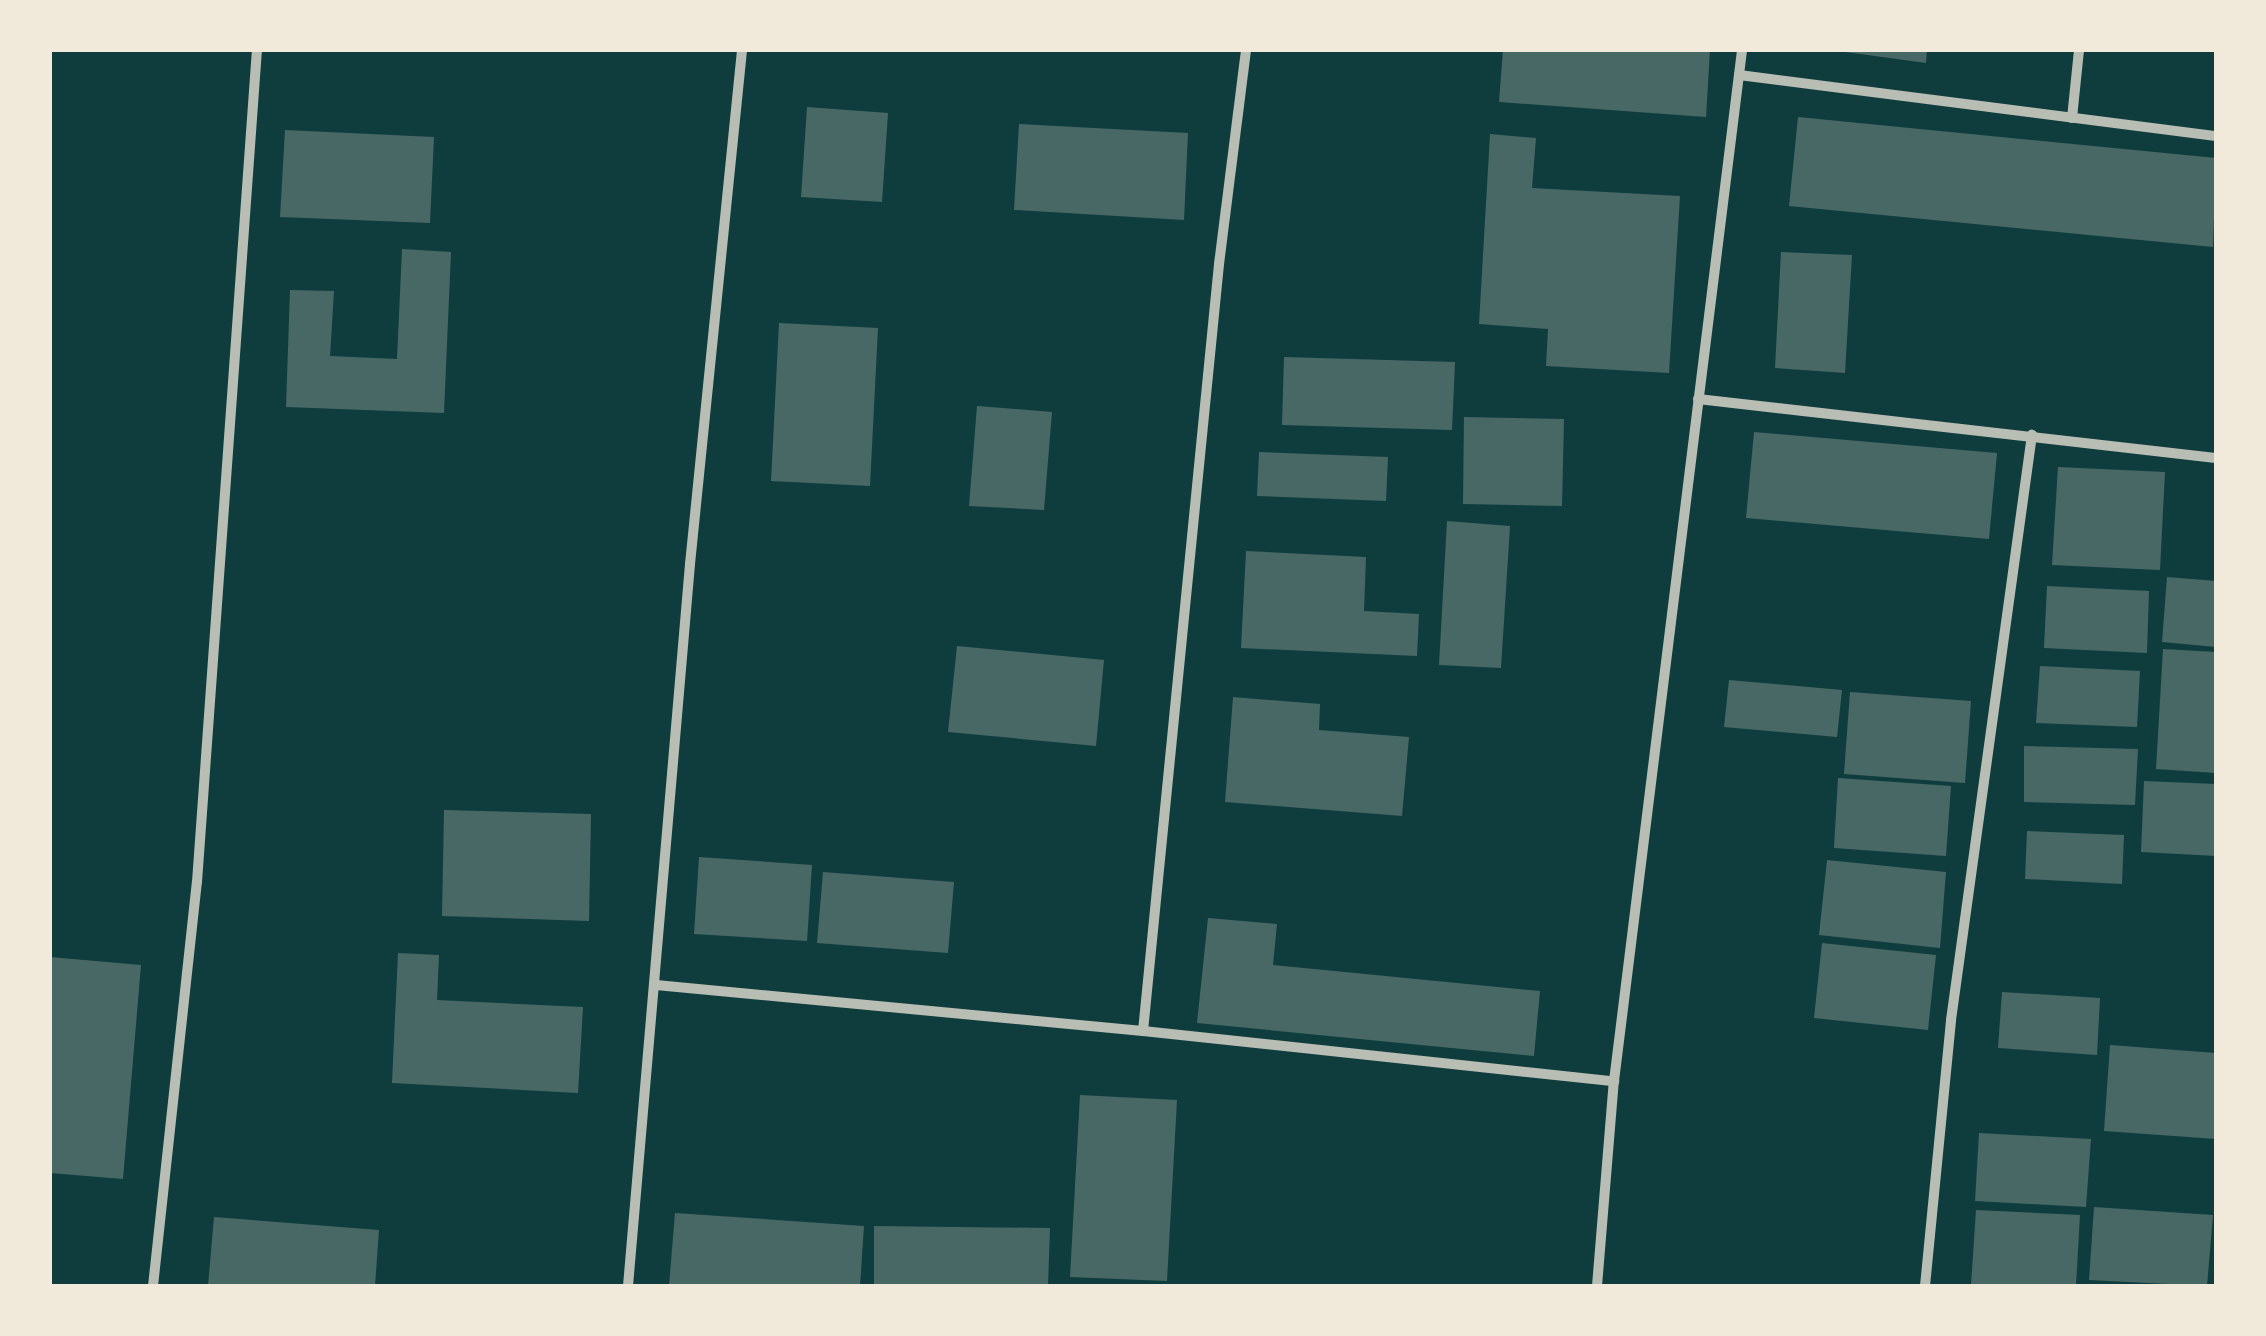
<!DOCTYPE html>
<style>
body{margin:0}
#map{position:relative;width:2266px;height:1336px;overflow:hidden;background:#0f3d3e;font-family:Manrope,sans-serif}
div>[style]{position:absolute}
.building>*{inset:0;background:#486865}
.minor>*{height:10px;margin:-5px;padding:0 5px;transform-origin:5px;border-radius:5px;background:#b8beb3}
span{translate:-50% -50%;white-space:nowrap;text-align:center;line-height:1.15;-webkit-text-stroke:9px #f1e9da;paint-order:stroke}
.frame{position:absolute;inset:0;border:52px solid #f1e9da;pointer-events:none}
</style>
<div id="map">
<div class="building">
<div style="clip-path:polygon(1503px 50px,1710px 50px,1706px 117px,1499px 102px)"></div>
<div style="clip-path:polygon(1831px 50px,1927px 50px,1926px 63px)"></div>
<div style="clip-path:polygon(807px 107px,888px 113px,882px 202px,801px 197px)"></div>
<div style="clip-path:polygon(1798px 117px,2216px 158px,2213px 247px,1789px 206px)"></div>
<div style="clip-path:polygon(1019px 124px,1188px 133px,1184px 220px,1014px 210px)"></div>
<div style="clip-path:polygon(285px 130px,434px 137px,430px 223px,280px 217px)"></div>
<div style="clip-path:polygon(1490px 134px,1536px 138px,1532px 188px,1680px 196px,1669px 373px,1546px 366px,1548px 329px,1479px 324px)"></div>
<div style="clip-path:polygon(402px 249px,451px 252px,444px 413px,286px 407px,290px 290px,334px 291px,330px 356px,397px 359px)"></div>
<div style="clip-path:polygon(1781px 252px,1852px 255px,1845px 373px,1775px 368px)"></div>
<div style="clip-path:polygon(779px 323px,878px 328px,870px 486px,771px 481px)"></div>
<div style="clip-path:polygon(1284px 357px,1455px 362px,1452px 430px,1282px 425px)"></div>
<div style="clip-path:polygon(977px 406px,1052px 412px,1044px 510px,969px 506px)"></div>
<div style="clip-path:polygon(1464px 417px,1564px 419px,1562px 506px,1463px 504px)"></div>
<div style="clip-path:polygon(1754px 432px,1997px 453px,1989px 539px,1746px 518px)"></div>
<div style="clip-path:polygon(1259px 452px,1388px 457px,1386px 501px,1257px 496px)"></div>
<div style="clip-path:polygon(2058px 467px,2165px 472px,2160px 570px,2052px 565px)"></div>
<div style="clip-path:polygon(1447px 521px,1510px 526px,1501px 668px,1439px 665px)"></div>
<div style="clip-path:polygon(1246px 551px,1366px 557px,1364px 611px,1419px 614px,1417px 656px,1241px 648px)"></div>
<div style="clip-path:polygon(2167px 577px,2216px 581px,2216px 647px,2162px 642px)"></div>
<div style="clip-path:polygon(2047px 586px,2149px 591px,2147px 653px,2044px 648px)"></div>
<div style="clip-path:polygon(957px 646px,1104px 660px,1096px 746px,948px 732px)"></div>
<div style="clip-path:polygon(2163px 649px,2216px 652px,2216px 773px,2156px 769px)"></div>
<div style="clip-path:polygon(2040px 666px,2140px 671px,2137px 727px,2036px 723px)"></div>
<div style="clip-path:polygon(1729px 680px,1842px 690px,1837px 737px,1724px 727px)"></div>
<div style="clip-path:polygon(1850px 692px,1971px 701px,1965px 783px,1844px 774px)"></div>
<div style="clip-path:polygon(1233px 697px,1320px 704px,1319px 730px,1409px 737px,1402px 816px,1225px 802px)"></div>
<div style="clip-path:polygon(2024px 746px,2138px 749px,2135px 805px,2024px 802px)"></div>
<div style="clip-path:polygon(1838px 778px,1951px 786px,1946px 856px,1834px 848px)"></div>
<div style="clip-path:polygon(2144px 781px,2216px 784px,2216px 856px,2141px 852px)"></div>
<div style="clip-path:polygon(444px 810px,591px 814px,589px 921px,442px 916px)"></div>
<div style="clip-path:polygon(2027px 831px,2124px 835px,2122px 884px,2025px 879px)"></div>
<div style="clip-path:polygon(699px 857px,812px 865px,807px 941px,694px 934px)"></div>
<div style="clip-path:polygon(1827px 860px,1946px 872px,1940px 948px,1819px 935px)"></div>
<div style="clip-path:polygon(823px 872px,954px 882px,948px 953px,817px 943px)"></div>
<div style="clip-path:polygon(1208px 918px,1277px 924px,1273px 965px,1540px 991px,1534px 1056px,1197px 1023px)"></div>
<div style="clip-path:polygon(1822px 943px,1936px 955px,1928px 1030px,1814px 1018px)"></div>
<div style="clip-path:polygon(398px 953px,439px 955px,437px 1000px,583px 1007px,578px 1093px,392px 1083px)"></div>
<div style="clip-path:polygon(50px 957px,141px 965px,123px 1179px,50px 1173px)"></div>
<div style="clip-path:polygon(2002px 992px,2100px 998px,2097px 1055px,1998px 1048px)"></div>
<div style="clip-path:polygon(2110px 1045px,2216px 1053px,2216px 1139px,2104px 1131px)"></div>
<div style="clip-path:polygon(1080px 1095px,1177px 1100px,1167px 1281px,1070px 1277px)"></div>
<div style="clip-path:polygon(1979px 1133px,2091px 1139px,2086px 1207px,1975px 1201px)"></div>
<div style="clip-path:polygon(2094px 1207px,2213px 1215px,2207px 1286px,2089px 1280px)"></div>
<div style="clip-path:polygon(1976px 1210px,2080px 1215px,2076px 1286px,1971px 1285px)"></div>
<div style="clip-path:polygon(675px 1213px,864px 1226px,860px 1286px,669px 1286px)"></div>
<div style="clip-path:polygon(214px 1217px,379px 1230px,375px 1286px,208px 1286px)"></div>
<div style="clip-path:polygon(874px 1226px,1050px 1228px,1048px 1286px,874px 1286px)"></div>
</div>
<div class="minor">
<div style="left:1739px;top:75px;width:481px;rotate:7.3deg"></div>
<div style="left:2072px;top:118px;width:68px;rotate:-84.1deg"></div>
<div style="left:1698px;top:399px;width:521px;rotate:6.5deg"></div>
<div style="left:656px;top:985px;width:489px;rotate:5.4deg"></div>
<div style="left:1143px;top:1031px;width:771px;rotate:-84.34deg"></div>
<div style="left:1219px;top:264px;width:216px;rotate:-82.8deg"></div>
<div style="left:1143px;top:1031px;width:474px;rotate:6.1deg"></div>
<div style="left:1614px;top:1081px;width:1039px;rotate:-82.92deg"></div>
<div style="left:153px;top:1286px;width:406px;rotate:-83.8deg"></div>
<div style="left:197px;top:882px;width:834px;rotate:-85.88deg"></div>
<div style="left:628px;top:1286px;width:725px;rotate:-85.09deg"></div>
<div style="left:690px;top:564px;width:517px;rotate:-84.22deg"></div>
<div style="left:1597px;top:1286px;width:206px;rotate:-85.3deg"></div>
<div style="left:1925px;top:1286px;width:267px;rotate:-84.4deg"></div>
<div style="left:1951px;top:1020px;width:591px;rotate:-82.12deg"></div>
</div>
<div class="frame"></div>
</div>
